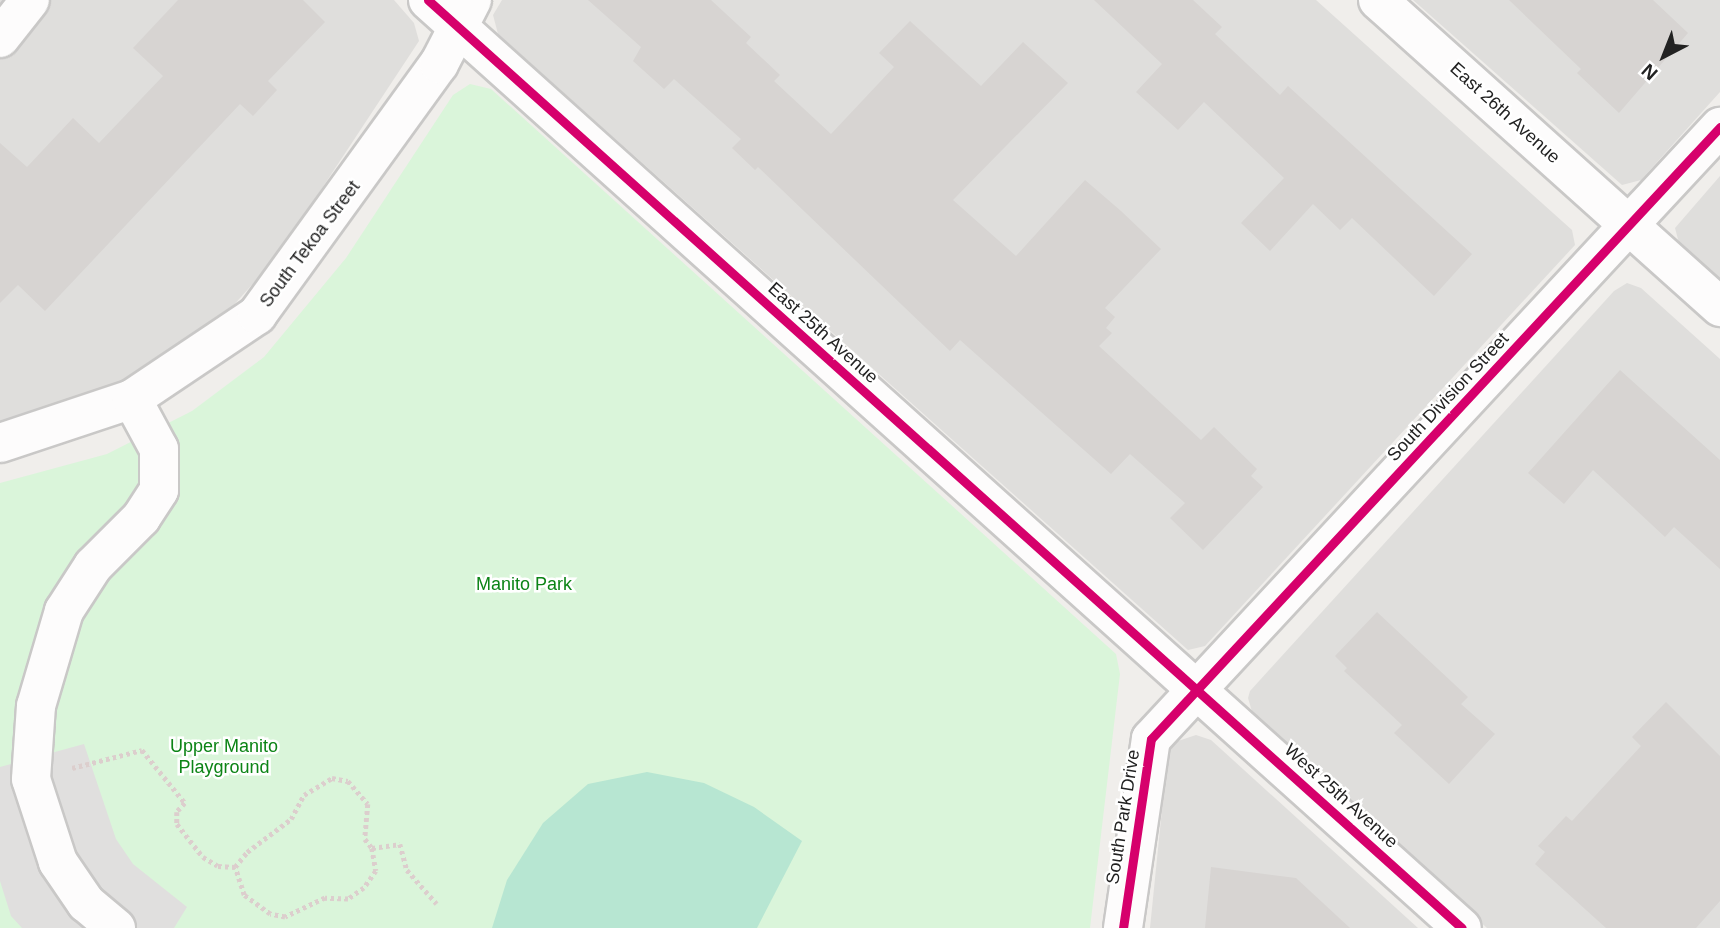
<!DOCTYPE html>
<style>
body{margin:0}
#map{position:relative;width:1720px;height:928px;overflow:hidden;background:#f0eeeb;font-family:Arial,sans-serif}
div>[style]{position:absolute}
.residential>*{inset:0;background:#dfdedc}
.park>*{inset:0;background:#daf5da}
.pitch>*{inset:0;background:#b7e6d2}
.parking>*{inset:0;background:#e0dfde}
.building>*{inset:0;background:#d7d4d2}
.path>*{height:4.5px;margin-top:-2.25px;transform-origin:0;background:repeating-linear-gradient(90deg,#dccecd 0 3.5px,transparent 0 7px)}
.roads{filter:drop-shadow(2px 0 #c9c8c7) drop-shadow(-2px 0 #c9c8c7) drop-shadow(0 2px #c9c8c7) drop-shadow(0 -2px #c9c8c7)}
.minor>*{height:38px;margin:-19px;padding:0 19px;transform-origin:19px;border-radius:19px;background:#fdfcfc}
.cycleway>*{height:9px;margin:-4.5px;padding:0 4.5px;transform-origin:4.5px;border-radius:4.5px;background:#d6006c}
span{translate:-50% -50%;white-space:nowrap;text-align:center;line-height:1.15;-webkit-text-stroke:5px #fff;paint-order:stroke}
.street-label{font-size:18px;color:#222}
.park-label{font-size:18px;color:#0c8416}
.north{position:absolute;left:1629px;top:21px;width:70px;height:70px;-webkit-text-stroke:5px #fff;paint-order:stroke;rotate:222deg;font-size:19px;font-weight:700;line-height:28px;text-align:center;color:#222}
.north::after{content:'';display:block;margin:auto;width:24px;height:32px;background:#222;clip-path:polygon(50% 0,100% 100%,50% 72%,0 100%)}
</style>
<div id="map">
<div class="residential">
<div style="clip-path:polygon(0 0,394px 0,414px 23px,419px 41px,276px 258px,232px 307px,142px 377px,0 429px)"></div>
<div style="clip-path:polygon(502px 0,1316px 0,1572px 230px,1575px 245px,1205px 646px,1188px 650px,498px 34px,493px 15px)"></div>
<div style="clip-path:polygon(1413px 0,1720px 0,1720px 92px,1641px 180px,1622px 185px)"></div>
<div style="clip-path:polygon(1720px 176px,1720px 283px,1680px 247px,1675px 228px)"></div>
<div style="clip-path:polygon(1627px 283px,1641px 288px,1720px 359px,1720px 928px,1487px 928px,1253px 715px,1248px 698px,1250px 691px,1614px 291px)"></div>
<div style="clip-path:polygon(1196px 735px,1211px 740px,1418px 928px,1150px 928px,1168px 750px,1175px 742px)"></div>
</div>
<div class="park">
<div style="clip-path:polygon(470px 84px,491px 89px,1116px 654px,1120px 674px,1090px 928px,0 928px,0 483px,107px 454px,192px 411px,264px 357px,346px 258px,453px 95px)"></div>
</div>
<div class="pitch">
<div style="clip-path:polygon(647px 772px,704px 783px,754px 807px,802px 841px,757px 928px,492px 928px,507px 880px,543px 823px,588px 784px)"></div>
</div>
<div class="parking">
<div style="clip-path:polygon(84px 744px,116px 839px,133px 864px,187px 907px,174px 928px,22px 928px,11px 916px,0 881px,0 767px)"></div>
</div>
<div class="building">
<div style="clip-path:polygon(178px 0,303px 0,325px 22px,268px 81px,277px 90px,253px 116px,240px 104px,45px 311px,18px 285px,0 303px,0 143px,27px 167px,73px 118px,99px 143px,163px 76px,133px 48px)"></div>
<div style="clip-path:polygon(588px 0,711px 0,751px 37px,746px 43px,780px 75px,774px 81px,831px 134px,894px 67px,879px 53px,910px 21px,981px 86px,1023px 42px,1068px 83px,953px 200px,1016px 256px,1085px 180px,1121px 211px,1161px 249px,1105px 308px,1115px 317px,1106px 328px,1112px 333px,1099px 346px,1201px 440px,1214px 427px,1257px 469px,1251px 476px,1263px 487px,1203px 550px,1170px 518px,1185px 503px,1130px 454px,1111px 474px,960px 340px,950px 351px,758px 167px,755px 170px,732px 148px,741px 139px,674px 79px,664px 89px,633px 61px,641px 47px)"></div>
<div style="clip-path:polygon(1094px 0,1193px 0,1222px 27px,1215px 34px,1280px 95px,1288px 86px,1472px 254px,1434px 296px,1352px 218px,1340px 230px,1313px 204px,1270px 251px,1241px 223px,1284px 178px,1204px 102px,1178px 130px,1136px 92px,1162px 64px)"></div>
<div style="clip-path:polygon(1509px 0,1653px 0,1688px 33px,1619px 113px,1577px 73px,1581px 69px)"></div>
<div style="clip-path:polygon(1620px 370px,1720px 460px,1720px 569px,1674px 527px,1665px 537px,1593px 470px,1564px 504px,1528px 473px)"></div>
<div style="clip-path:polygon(1377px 612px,1468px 697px,1461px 704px,1495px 734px,1449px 784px,1394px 733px,1402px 725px,1344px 671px,1347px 668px,1335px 656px)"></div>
<div style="clip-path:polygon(1666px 702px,1720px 756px,1720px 901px,1696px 928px,1606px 928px,1535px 864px,1545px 852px,1538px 846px,1566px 816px,1572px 821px,1641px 746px,1632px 737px)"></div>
<div style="clip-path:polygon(1211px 867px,1296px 878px,1350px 928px,1205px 928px)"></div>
</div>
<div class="path">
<div style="left:72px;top:768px;width:72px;rotate:-14.4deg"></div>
<div style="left:142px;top:750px;width:68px;rotate:50.9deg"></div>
<div style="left:185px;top:803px;width:12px;rotate:132deg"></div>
<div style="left:177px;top:812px;width:12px;rotate:90deg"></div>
<div style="left:177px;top:824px;width:42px;rotate:51.8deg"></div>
<div style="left:203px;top:857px;width:17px;rotate:31deg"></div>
<div style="left:218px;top:866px;width:17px;rotate:3deg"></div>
<div style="left:332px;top:778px;width:16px;rotate:11deg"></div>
<div style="left:348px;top:781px;width:30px;rotate:49deg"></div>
<div style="left:368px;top:804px;width:35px;rotate:95deg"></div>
<div style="left:365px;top:839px;width:11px;rotate:52deg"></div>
<div style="left:372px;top:848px;width:23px;rotate:80deg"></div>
<div style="left:376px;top:871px;width:21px;rotate:125deg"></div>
<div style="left:364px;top:888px;width:19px;rotate:145deg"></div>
<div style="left:348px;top:899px;width:23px;rotate:-178deg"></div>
<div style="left:325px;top:898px;width:44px;rotate:154.6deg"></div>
<div style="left:285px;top:917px;width:15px;rotate:-169deg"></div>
<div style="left:270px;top:914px;width:32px;rotate:-144deg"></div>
<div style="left:244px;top:895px;width:29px;rotate:-108deg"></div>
<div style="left:235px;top:867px;width:19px;rotate:-51deg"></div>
<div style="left:247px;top:852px;width:55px;rotate:-36.9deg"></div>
<div style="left:291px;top:819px;width:27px;rotate:-62deg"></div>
<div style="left:304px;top:795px;width:33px;rotate:-31deg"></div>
<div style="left:372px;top:848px;width:28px;rotate:-8deg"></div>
<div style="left:400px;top:844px;width:27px;rotate:75deg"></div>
<div style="left:407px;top:870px;width:45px;rotate:48.6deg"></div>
</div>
<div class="roads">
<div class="minor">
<div style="left:428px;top:0;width:1389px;rotate:41.91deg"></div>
<div style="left:1378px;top:0;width:460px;rotate:41.9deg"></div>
<div style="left:0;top:38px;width:48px;rotate:-51.7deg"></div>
<div style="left:0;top:443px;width:139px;rotate:-18.4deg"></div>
<div style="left:132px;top:399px;width:151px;rotate:-33.9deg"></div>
<div style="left:257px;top:315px;width:310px;rotate:-54.1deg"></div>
<div style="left:439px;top:64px;width:72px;rotate:-62.7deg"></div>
<div style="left:116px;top:928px;width:39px;rotate:-140deg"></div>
<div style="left:86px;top:903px;width:50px;rotate:-124.3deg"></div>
<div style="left:58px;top:862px;width:87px;rotate:-108deg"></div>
<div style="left:31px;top:779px;width:73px;rotate:-86.1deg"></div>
<div style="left:36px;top:706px;width:99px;rotate:-73.6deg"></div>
<div style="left:64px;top:611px;width:54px;rotate:-57.2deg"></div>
<div style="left:93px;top:566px;width:68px;rotate:-45deg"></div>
<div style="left:141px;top:518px;width:33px;rotate:-57deg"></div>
<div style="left:159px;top:490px;width:41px;rotate:-90deg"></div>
<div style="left:159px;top:449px;width:57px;rotate:-118.4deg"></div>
<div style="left:1123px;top:928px;width:191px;rotate:-81.6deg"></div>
<div style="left:1151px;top:739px;width:836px;rotate:-47.09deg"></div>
</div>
</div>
<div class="cycleway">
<div style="left:428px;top:0;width:1389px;rotate:41.91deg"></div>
<div style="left:1123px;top:928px;width:191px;rotate:-81.6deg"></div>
<div style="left:1151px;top:739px;width:836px;rotate:-47.09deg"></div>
</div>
<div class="street-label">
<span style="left:1505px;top:113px;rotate:42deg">East 26th Avenue</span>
<span style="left:310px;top:244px;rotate:-53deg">South Tekoa Street</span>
<span style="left:823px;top:333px;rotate:42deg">East 25th Avenue</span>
<span style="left:1448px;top:397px;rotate:-47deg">South Division Street</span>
<span style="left:1341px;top:796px;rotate:42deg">West 25th Avenue</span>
<span style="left:1123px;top:817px;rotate:-81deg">South Park Drive</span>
</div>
<div class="park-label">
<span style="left:524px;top:584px">Manito Park</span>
<span style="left:224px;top:757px">Upper Manito<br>Playground</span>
</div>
<div class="north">N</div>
</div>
